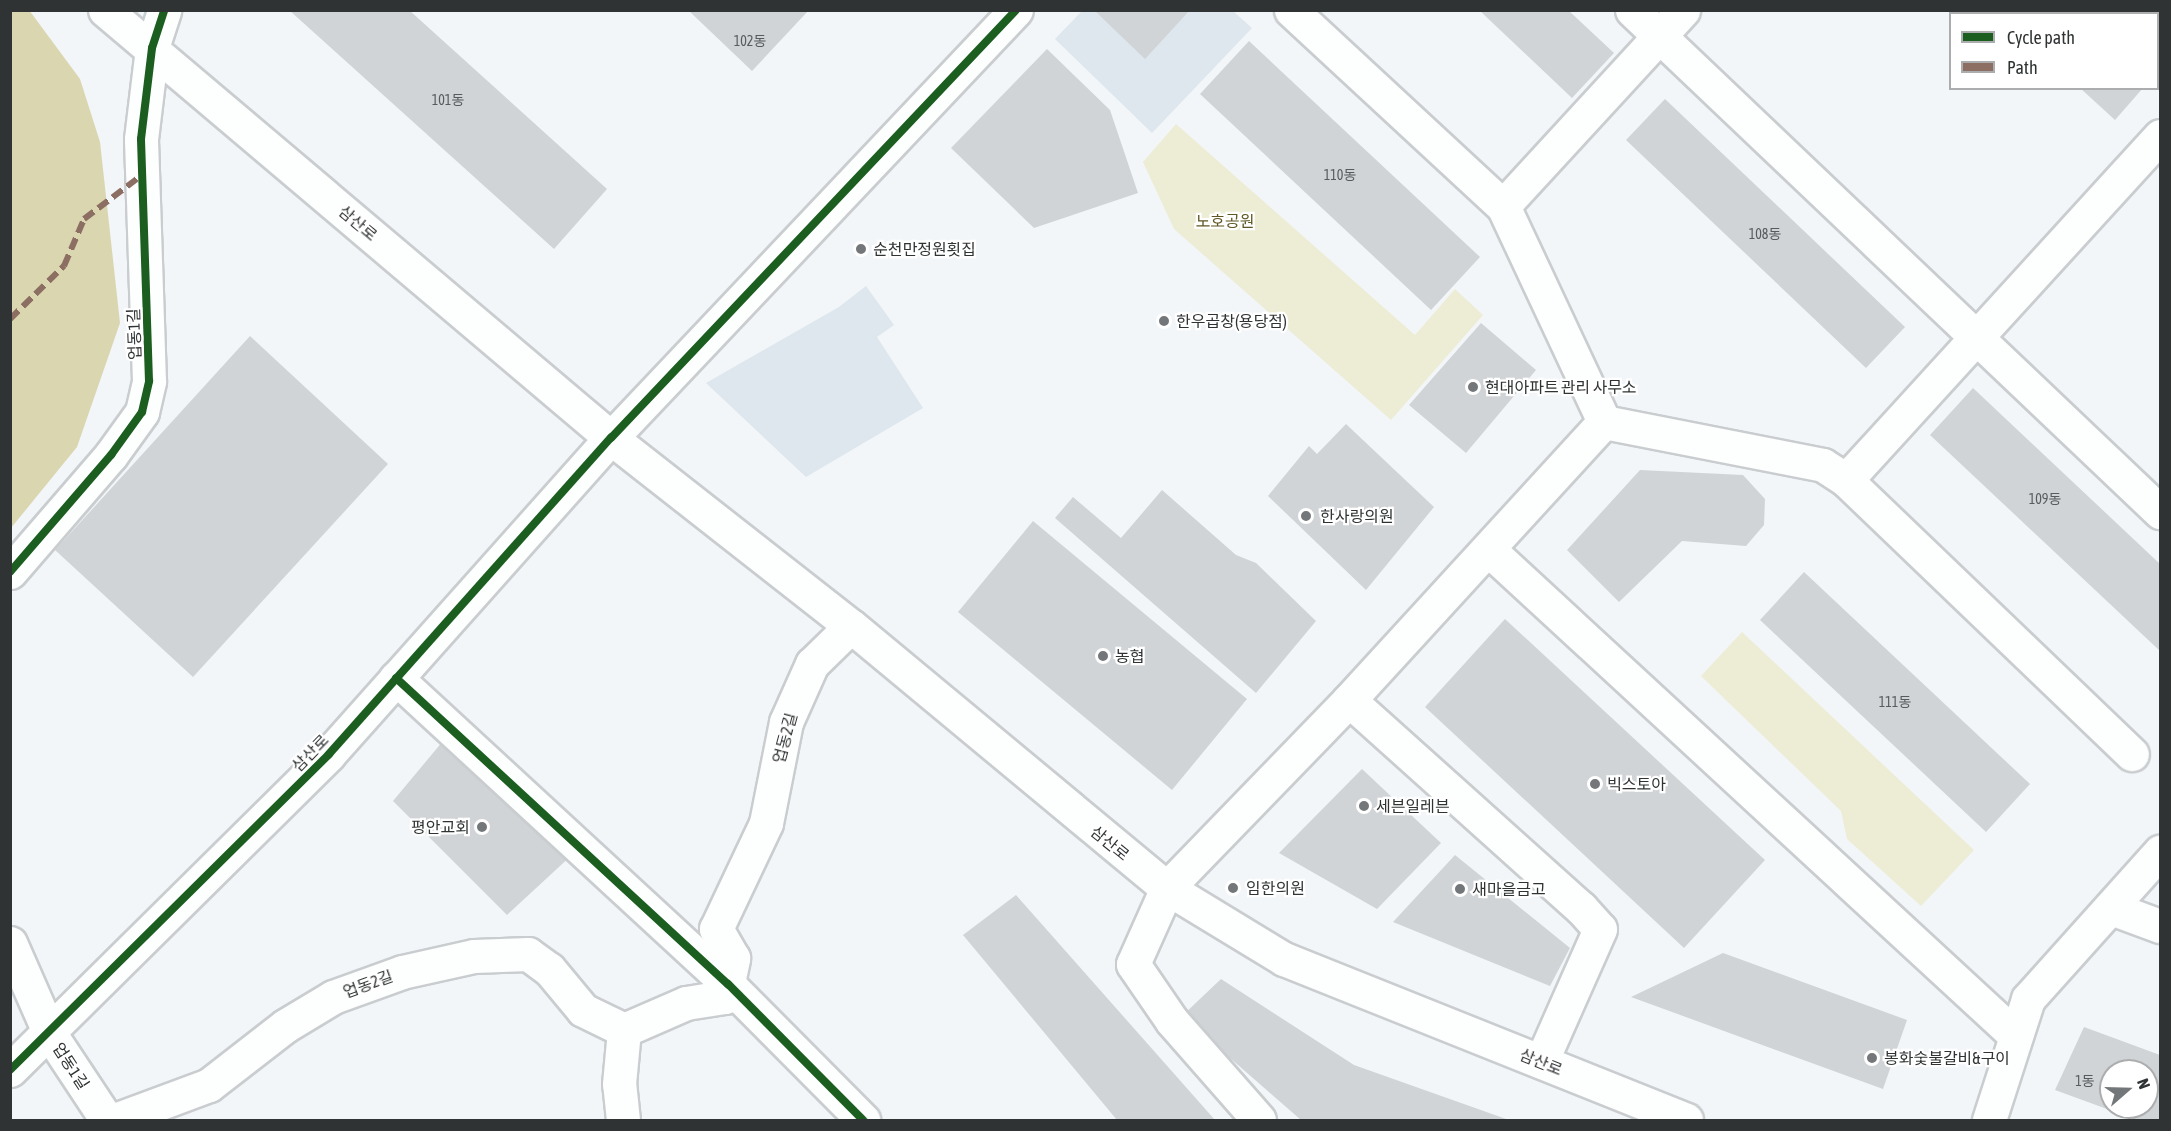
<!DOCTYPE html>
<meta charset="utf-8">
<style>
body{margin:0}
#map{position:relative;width:2171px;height:1131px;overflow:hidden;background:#f2f6f9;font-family:"Asap Condensed","Noto Sans KR",sans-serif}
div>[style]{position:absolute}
.built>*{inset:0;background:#dde7ed}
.green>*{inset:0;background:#edecd5}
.forest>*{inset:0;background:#d9d6b0}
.building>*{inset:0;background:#d0d4d6}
.roads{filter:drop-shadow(2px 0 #cacdcf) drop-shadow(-2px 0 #cacdcf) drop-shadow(0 2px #cacdcf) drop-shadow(0 -2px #cacdcf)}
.minor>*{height:33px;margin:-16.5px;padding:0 16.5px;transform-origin:16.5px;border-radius:16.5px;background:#fdfefe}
.major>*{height:33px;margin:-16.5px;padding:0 16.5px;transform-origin:16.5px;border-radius:16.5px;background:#fdfefe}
.quiet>*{height:6px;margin-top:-3px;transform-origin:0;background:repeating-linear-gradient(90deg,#8d6e63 0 12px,transparent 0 18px)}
.cycleway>*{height:8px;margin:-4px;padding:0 4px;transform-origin:4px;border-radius:4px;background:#1b5e20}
.dots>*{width:16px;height:16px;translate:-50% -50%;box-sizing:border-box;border:3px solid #fff;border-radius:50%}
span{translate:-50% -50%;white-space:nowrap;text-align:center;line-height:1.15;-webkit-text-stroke:4.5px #fff;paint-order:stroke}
.number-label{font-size:14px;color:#585b5c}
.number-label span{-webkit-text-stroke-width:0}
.park-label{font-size:16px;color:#605824}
.street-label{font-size:16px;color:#303334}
.poi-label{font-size:16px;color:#303334}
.left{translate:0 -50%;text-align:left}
.right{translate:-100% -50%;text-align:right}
.frame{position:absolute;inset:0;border:12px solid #303334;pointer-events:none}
.legend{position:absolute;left:1949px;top:12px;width:210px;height:78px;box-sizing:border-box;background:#fff;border:2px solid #acadae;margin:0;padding:8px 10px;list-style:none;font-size:18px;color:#303334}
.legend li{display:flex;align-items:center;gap:12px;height:30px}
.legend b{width:30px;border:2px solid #acadae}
.north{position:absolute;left:2099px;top:1059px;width:60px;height:60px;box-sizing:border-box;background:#fff;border:2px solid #acadae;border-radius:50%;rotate:70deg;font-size:16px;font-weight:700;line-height:24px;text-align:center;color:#303334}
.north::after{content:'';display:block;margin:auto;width:21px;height:27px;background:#747779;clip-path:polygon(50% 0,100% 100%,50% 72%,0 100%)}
</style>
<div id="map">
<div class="built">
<div style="clip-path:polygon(1082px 11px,1233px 11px,1252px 28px,1152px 133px,1055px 39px)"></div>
<div style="clip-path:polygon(866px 286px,894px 325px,877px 337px,923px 408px,806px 477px,706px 383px,839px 307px)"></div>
</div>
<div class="green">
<div style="clip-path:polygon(1176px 124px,1415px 335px,1455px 289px,1483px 315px,1391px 420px,1174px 229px,1143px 162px)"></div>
<div style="clip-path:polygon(1742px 632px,1974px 850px,1921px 906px,1847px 839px,1841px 811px,1701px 676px)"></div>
</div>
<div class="forest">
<div style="clip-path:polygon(29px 10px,80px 79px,100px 142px,120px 323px,77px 447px,11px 528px,10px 11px)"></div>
</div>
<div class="building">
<div style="clip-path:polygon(289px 10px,409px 10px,607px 189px,554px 249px)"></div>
<div style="clip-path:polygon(688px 10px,809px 10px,752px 71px)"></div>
<div style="clip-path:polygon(1094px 10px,1190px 10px,1145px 59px)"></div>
<div style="clip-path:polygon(1479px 10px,1568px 10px,1614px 53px,1572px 98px)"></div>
<div style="clip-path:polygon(1995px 10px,2086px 10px,2089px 14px,1999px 14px)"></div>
<div style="clip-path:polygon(1249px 41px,1480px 257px,1431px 310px,1200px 94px)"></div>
<div style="clip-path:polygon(1047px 49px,1110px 110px,1138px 193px,1034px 228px,951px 148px)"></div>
<div style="clip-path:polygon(2080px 88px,2143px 88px,2115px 120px)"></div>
<div style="clip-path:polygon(1665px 99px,1905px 327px,1866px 368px,1626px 140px)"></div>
<div style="clip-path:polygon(1481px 323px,1536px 370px,1466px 453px,1409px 405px)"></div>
<div style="clip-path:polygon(250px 336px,388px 464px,193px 677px,55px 550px)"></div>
<div style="clip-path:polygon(1973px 388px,2160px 564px,2160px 651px,1930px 435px)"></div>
<div style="clip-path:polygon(1346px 424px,1434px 507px,1366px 590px,1268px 496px,1309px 446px,1317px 454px)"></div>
<div style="clip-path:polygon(1640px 470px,1743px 475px,1765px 499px,1764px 525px,1746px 546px,1682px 541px,1619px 602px,1567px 550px)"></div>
<div style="clip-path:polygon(1162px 490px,1236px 555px,1256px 563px,1316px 621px,1256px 693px,1055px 518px,1073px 497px,1121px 538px)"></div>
<div style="clip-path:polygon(1033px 521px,1247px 699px,1172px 790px,958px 612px)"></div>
<div style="clip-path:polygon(1804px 572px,2030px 784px,1986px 832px,1760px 620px)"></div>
<div style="clip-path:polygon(1505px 619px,1765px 860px,1684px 948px,1425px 707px)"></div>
<div style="clip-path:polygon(448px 735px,573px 854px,507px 915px,393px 801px)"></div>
<div style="clip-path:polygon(1362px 769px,1441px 843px,1377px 909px,1279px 853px)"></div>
<div style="clip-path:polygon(1455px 855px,1570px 948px,1550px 986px,1393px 922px)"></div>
<div style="clip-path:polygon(1016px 895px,1215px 1120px,1117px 1120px,963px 935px)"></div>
<div style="clip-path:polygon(1723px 953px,1907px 1020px,1883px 1089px,1631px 997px)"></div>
<div style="clip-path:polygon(1221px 979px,1354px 1065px,1509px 1120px,1301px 1120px,1182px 1016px)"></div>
<div style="clip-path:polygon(evenodd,2084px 1027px,2160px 1055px,2160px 1120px,2137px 1120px,2055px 1090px,2084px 1027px,2111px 1071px,2147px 1071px,2147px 1107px,2111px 1107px,2111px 1071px)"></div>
</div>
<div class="roads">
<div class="minor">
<div style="left:1291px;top:10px;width:289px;rotate:42.8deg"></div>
<div style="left:1503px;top:206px;width:238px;rotate:64.9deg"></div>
<div style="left:1632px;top:10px;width:729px;rotate:43.55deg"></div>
<div style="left:1503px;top:206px;width:266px;rotate:-47.4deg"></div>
<div style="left:1846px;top:480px;width:466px;rotate:-47.6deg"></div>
<div style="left:1488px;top:549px;width:718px;rotate:42.69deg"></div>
<div style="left:10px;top:572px;width:155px;rotate:-49.2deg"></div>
<div style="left:111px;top:455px;width:53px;rotate:-54.2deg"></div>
<div style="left:142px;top:412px;width:32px;rotate:-77deg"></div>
<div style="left:149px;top:381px;width:242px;rotate:-91.9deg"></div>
<div style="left:141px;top:139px;width:92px;rotate:-83.1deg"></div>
<div style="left:152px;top:48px;width:40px;rotate:-72deg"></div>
<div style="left:396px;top:678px;width:452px;rotate:42.7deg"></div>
<div style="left:728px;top:984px;width:192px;rotate:45.2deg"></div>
<div style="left:1349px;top:700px;width:312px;rotate:41.9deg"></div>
<div style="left:1581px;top:908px;width:28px;rotate:48deg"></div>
<div style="left:1600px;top:929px;width:145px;rotate:113.9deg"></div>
<div style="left:2111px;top:908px;width:52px;rotate:20.2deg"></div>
<div style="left:10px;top:943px;width:99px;rotate:66.3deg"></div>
<div style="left:50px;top:1034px;width:103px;rotate:56.5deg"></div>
<div style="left:10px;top:1070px;width:449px;rotate:-44.7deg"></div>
<div style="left:329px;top:754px;width:424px;rotate:-48.3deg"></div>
<div style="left:611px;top:438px;width:589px;rotate:-46.58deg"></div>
<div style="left:115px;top:1120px;width:100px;rotate:-20.4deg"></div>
<div style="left:209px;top:1085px;width:96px;rotate:-37.8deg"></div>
<div style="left:285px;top:1026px;width:56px;rotate:-31.1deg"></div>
<div style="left:333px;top:997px;width:73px;rotate:-19.9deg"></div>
<div style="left:402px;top:972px;width:74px;rotate:-12.5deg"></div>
<div style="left:474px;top:956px;width:54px;rotate:-2.1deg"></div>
<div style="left:528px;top:954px;width:26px;rotate:36deg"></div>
<div style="left:549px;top:969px;width:53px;rotate:50.3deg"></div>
<div style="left:583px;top:1010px;width:46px;rotate:26deg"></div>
<div style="left:623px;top:1120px;width:36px;rotate:-96deg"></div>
<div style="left:619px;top:1084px;width:54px;rotate:-84.7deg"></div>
<div style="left:624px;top:1030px;width:68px;rotate:-23.5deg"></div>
<div style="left:686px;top:1003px;width:39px;rotate:-9deg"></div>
<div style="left:725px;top:997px;width:40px;rotate:-78deg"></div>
<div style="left:733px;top:958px;width:34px;rotate:-120deg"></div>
<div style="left:716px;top:929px;width:117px;rotate:-64.7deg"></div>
<div style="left:766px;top:823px;width:103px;rotate:-78.8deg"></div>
<div style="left:786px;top:722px;width:64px;rotate:-65.9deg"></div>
<div style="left:812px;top:664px;width:54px;rotate:-44.3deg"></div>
<div style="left:1259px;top:1120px;width:132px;rotate:-131.3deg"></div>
<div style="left:1172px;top:1021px;width:69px;rotate:-124.4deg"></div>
<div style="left:1133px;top:964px;width:83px;rotate:-65.9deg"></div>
<div style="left:1167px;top:888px;width:262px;rotate:-45.9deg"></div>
<div style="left:1349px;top:700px;width:377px;rotate:-47.5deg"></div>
<div style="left:1604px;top:422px;width:223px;rotate:11.1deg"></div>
<div style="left:1823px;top:465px;width:27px;rotate:33deg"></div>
<div style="left:1846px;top:480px;width:396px;rotate:43.8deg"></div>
<div style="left:1989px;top:1120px;width:127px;rotate:-72.1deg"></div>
<div style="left:2028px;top:999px;width:198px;rotate:-48.1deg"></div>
</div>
<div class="major">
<div style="left:105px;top:10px;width:663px;rotate:40.23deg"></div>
<div style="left:611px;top:438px;width:305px;rotate:38.1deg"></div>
<div style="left:851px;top:626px;width:410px;rotate:39.7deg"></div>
<div style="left:1167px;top:888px;width:137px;rotate:31.3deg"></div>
<div style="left:1284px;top:959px;width:433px;rotate:21.8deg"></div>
</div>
</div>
<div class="quiet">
<div style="left:10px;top:319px;width:76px;rotate:-44.5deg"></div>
<div style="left:64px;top:266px;width:51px;rotate:-66.9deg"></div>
<div style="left:84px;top:219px;width:73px;rotate:-37.2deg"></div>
</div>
<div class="cycleway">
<div style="left:10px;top:572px;width:155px;rotate:-49.2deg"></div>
<div style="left:111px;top:455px;width:53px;rotate:-54.2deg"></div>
<div style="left:142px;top:412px;width:32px;rotate:-77deg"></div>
<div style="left:149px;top:381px;width:242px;rotate:-91.9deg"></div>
<div style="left:141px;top:139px;width:92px;rotate:-83.1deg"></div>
<div style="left:152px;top:48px;width:40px;rotate:-72deg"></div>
<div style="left:396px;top:678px;width:452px;rotate:42.7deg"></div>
<div style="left:728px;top:984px;width:192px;rotate:45.2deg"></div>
<div style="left:10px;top:1070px;width:449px;rotate:-44.7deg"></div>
<div style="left:329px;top:754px;width:424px;rotate:-48.3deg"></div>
<div style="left:611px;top:438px;width:589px;rotate:-46.58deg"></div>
</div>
<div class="dots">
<div style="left:861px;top:249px;background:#747779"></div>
<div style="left:1164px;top:321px;background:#747779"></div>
<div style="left:1473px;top:387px;background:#747779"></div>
<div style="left:1306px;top:516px;background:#747779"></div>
<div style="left:1103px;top:656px;background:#747779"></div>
<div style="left:1595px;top:784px;background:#747779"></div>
<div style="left:1364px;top:806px;background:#747779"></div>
<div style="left:482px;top:827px;background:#747779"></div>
<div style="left:1233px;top:888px;background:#747779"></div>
<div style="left:1460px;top:889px;background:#747779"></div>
<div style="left:1872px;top:1058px;background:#747779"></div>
</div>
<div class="number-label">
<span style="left:750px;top:41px">102동</span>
<span style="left:448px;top:100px">101동</span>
<span style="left:1340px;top:175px">110동</span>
<span style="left:1765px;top:234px">108동</span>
<span style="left:2045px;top:499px">109동</span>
<span style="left:1895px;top:702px">111동</span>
<span style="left:2085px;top:1081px">1동</span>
</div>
<div class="park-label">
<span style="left:1225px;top:221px">노호공원</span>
</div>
<div class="street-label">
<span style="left:358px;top:223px;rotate:40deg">삼산로</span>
<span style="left:134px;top:334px;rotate:-92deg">업동1길</span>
<span style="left:785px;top:738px;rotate:-75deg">업동2길</span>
<span style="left:310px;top:753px;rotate:-46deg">삼산로</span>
<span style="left:1110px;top:843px;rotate:39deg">삼산로</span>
<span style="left:368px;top:984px;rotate:-20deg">업동2길</span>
<span style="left:1541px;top:1062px;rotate:22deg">삼산로</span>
<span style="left:71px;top:1066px;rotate:57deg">업동1길</span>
</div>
<div class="poi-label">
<span class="left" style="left:873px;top:249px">순천만정원횟집</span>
<span class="left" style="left:1176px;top:321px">한우곱창(용당점)</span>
<span class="left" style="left:1485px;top:387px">현대아파트 관리 사무소</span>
<span class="left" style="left:1320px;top:516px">한사랑의원</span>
<span class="left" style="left:1115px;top:656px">농협</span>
<span class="left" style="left:1607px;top:784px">빅스토아</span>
<span class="left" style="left:1376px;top:806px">세븐일레븐</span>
<span class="right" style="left:470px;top:827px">평안교회</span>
<span class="left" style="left:1246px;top:888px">임한의원</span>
<span class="left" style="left:1472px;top:889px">새마을금고</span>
<span class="left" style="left:1884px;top:1058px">봉화숯불갈비&amp;구이</span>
</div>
<div class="frame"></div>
<ul class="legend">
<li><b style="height:8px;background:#1b5e20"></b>Cycle path</li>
<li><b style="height:8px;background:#8d6e63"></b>Path</li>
</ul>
<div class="north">N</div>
</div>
